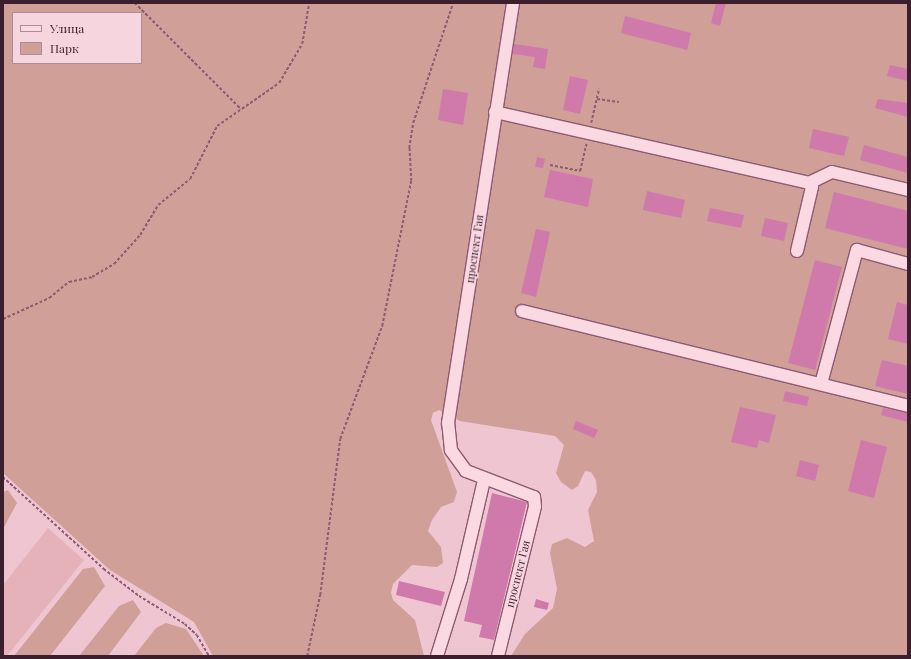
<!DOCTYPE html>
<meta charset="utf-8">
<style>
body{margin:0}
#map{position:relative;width:911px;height:659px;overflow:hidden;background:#f0c5d2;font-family:"Playfair Display",serif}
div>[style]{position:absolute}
.farmland>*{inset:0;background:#e6b2ba}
.green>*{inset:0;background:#cf9f98}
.building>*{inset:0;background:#cf7aab}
.path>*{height:1.5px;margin-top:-0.75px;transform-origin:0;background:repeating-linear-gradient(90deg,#8c5a71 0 3px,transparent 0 5px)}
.roads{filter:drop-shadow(1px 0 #8c5a71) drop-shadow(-1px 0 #8c5a71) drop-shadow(0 1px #8c5a71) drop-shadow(0 -1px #8c5a71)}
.minor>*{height:12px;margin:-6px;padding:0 6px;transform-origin:6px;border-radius:6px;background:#fad9e3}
span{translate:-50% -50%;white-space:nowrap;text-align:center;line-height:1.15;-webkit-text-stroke:3px #f7d5df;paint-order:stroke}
.street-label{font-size:11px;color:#3b1f2d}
.frame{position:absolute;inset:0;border:4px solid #3b1f2d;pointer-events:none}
.legend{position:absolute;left:12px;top:12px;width:130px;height:52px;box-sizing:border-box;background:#f7d5df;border:1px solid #ac8c98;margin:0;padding:5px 7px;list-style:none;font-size:12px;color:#3b1f2d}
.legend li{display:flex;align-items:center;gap:8px;height:20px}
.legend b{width:20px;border:1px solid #ac8c98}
</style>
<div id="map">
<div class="farmland">
<div style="clip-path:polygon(48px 528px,84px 560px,7px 656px,3px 656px,3px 585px)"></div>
</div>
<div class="green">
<div style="clip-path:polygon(evenodd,3px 3px,908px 3px,908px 656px,511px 656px,525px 634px,553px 608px,557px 589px,550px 553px,552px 544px,567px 538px,585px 547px,594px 541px,588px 510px,597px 492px,596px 480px,591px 472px,585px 471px,578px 486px,572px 490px,561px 482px,556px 473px,564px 445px,555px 436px,460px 421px,439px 410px,433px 413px,431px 420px,457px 492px,454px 502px,441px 507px,432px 520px,428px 531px,441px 547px,443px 563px,437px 567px,412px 565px,393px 584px,391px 593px,393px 600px,415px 620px,424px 656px,213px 656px,194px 622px,110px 570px,3px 473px,3px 3px,13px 13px,141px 13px,141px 63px,13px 63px,13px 13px)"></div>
<div style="clip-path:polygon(8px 490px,17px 503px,3px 529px,3px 492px)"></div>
<div style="clip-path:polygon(94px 567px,105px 586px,50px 656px,14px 656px,83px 569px)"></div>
<div style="clip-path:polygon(133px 600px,141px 612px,108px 656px,79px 656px,119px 606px)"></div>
<div style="clip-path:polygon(166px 623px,186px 629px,204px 656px,134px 656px,156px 628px)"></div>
</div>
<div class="building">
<div style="clip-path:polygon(716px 3px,726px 3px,720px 26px,711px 23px)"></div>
<div style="clip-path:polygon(625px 16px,691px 33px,687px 50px,621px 33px)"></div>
<div style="clip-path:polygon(514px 44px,548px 49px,545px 69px,533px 67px,535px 57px,513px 54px)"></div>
<div style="clip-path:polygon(890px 65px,908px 69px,908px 81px,887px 76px)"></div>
<div style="clip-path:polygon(570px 76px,588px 80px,580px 114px,563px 110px)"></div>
<div style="clip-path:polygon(443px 89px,468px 93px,463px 125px,438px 120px)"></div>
<div style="clip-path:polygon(878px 99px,908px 103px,908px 117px,875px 108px)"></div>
<div style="clip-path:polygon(813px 129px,849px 137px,844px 156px,809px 148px)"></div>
<div style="clip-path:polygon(864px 145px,908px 157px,908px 173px,860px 160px)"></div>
<div style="clip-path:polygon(537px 157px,545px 159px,543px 168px,535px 167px)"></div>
<div style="clip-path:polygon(550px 170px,593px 179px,588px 207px,544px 197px)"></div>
<div style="clip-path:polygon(647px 191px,685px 200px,681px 218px,643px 210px)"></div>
<div style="clip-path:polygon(834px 192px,908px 211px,908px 249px,825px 228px)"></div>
<div style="clip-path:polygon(710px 208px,744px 215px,741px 228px,707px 221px)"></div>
<div style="clip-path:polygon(765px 218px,788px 223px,784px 241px,761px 236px)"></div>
<div style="clip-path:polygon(536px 229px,550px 232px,536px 297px,521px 293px)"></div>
<div style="clip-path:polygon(815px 260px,842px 267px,815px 370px,788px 363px)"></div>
<div style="clip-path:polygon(897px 302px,908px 305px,908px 344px,888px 339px)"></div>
<div style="clip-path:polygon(882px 360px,908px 366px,908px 394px,875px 386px)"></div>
<div style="clip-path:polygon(785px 391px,809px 397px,807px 406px,783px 401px)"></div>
<div style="clip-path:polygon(740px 407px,776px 415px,769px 443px,759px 440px,757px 448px,731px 442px)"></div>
<div style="clip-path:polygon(883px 408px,908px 413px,908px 422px,881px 415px)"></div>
<div style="clip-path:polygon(576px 421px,598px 430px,594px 438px,573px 429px)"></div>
<div style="clip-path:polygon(861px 440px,887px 447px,874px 498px,848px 491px)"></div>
<div style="clip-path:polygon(800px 460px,819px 465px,815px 481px,796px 476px)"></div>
<div style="clip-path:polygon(492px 493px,527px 502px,494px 640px,479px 637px,482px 625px,464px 621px)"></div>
<div style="clip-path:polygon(399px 581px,445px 592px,441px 606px,396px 595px)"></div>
<div style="clip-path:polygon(536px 599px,549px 603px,547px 610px,534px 607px)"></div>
</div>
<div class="path">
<div style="left:135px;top:3px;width:150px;rotate:45deg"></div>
<div style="left:597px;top:99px;width:22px;rotate:8deg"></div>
<div style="left:591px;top:123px;width:35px;rotate:-77deg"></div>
<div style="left:550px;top:165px;width:31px;rotate:11deg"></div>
<div style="left:580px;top:171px;width:28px;rotate:-77deg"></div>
<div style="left:3px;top:319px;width:51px;rotate:-24.5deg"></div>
<div style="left:49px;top:298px;width:26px;rotate:-39deg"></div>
<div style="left:69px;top:282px;width:24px;rotate:-12deg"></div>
<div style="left:92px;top:277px;width:26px;rotate:-31deg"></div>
<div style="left:114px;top:264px;width:39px;rotate:-48deg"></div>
<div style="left:140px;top:235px;width:35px;rotate:-59deg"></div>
<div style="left:158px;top:205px;width:41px;rotate:-39.1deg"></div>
<div style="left:190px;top:179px;width:59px;rotate:-63deg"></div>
<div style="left:217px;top:126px;width:75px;rotate:-34.7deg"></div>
<div style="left:279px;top:83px;width:45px;rotate:-59.5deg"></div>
<div style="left:302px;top:44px;width:42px;rotate:-80.3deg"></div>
<div style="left:3px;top:477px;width:137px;rotate:42.3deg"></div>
<div style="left:104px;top:569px;width:44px;rotate:37.6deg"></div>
<div style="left:139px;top:596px;width:54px;rotate:31.3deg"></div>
<div style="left:185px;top:624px;width:16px;rotate:43deg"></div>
<div style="left:197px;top:635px;width:24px;rotate:60deg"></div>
<div style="left:307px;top:656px;width:62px;rotate:-78deg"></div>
<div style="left:320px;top:595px;width:157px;rotate:-82.7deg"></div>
<div style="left:340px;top:439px;width:121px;rotate:-69.6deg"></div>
<div style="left:382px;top:326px;width:148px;rotate:-78.7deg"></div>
<div style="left:411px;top:181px;width:33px;rotate:-93deg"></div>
<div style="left:409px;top:148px;width:25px;rotate:-81deg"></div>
<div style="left:413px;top:123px;width:126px;rotate:-71.6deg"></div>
</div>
<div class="roads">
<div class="minor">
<div style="left:495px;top:112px;width:322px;rotate:12.7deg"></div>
<div style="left:809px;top:183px;width:25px;rotate:-26deg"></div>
<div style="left:832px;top:172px;width:78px;rotate:13.3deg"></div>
<div style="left:797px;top:251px;width:66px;rotate:-76.8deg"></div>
<div style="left:812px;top:187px;width:5px;rotate:-127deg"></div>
<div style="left:522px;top:311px;width:398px;rotate:13.8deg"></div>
<div style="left:821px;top:384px;width:139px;rotate:-75deg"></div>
<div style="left:857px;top:250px;width:53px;rotate:15.4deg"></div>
<div style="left:437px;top:656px;width:81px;rotate:-72.7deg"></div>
<div style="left:461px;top:579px;width:102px;rotate:-76.9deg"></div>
<div style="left:498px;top:656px;width:154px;rotate:-76.1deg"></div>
<div style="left:535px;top:506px;width:9px;rotate:-96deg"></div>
<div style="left:534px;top:497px;width:73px;rotate:-159.1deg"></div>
<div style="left:466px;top:471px;width:26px;rotate:-126deg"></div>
<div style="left:451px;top:450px;width:27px;rotate:-96deg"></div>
<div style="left:448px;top:423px;width:425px;rotate:-81.2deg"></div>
</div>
</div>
<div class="street-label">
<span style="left:475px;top:249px;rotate:-82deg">проспект Гая</span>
<span style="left:518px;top:574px;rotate:-76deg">проспект Гая</span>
</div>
<div class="frame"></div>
<ul class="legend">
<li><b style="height:5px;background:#fad9e3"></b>Улица</li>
<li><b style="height:11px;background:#cf9f98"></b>Парк</li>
</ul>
</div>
